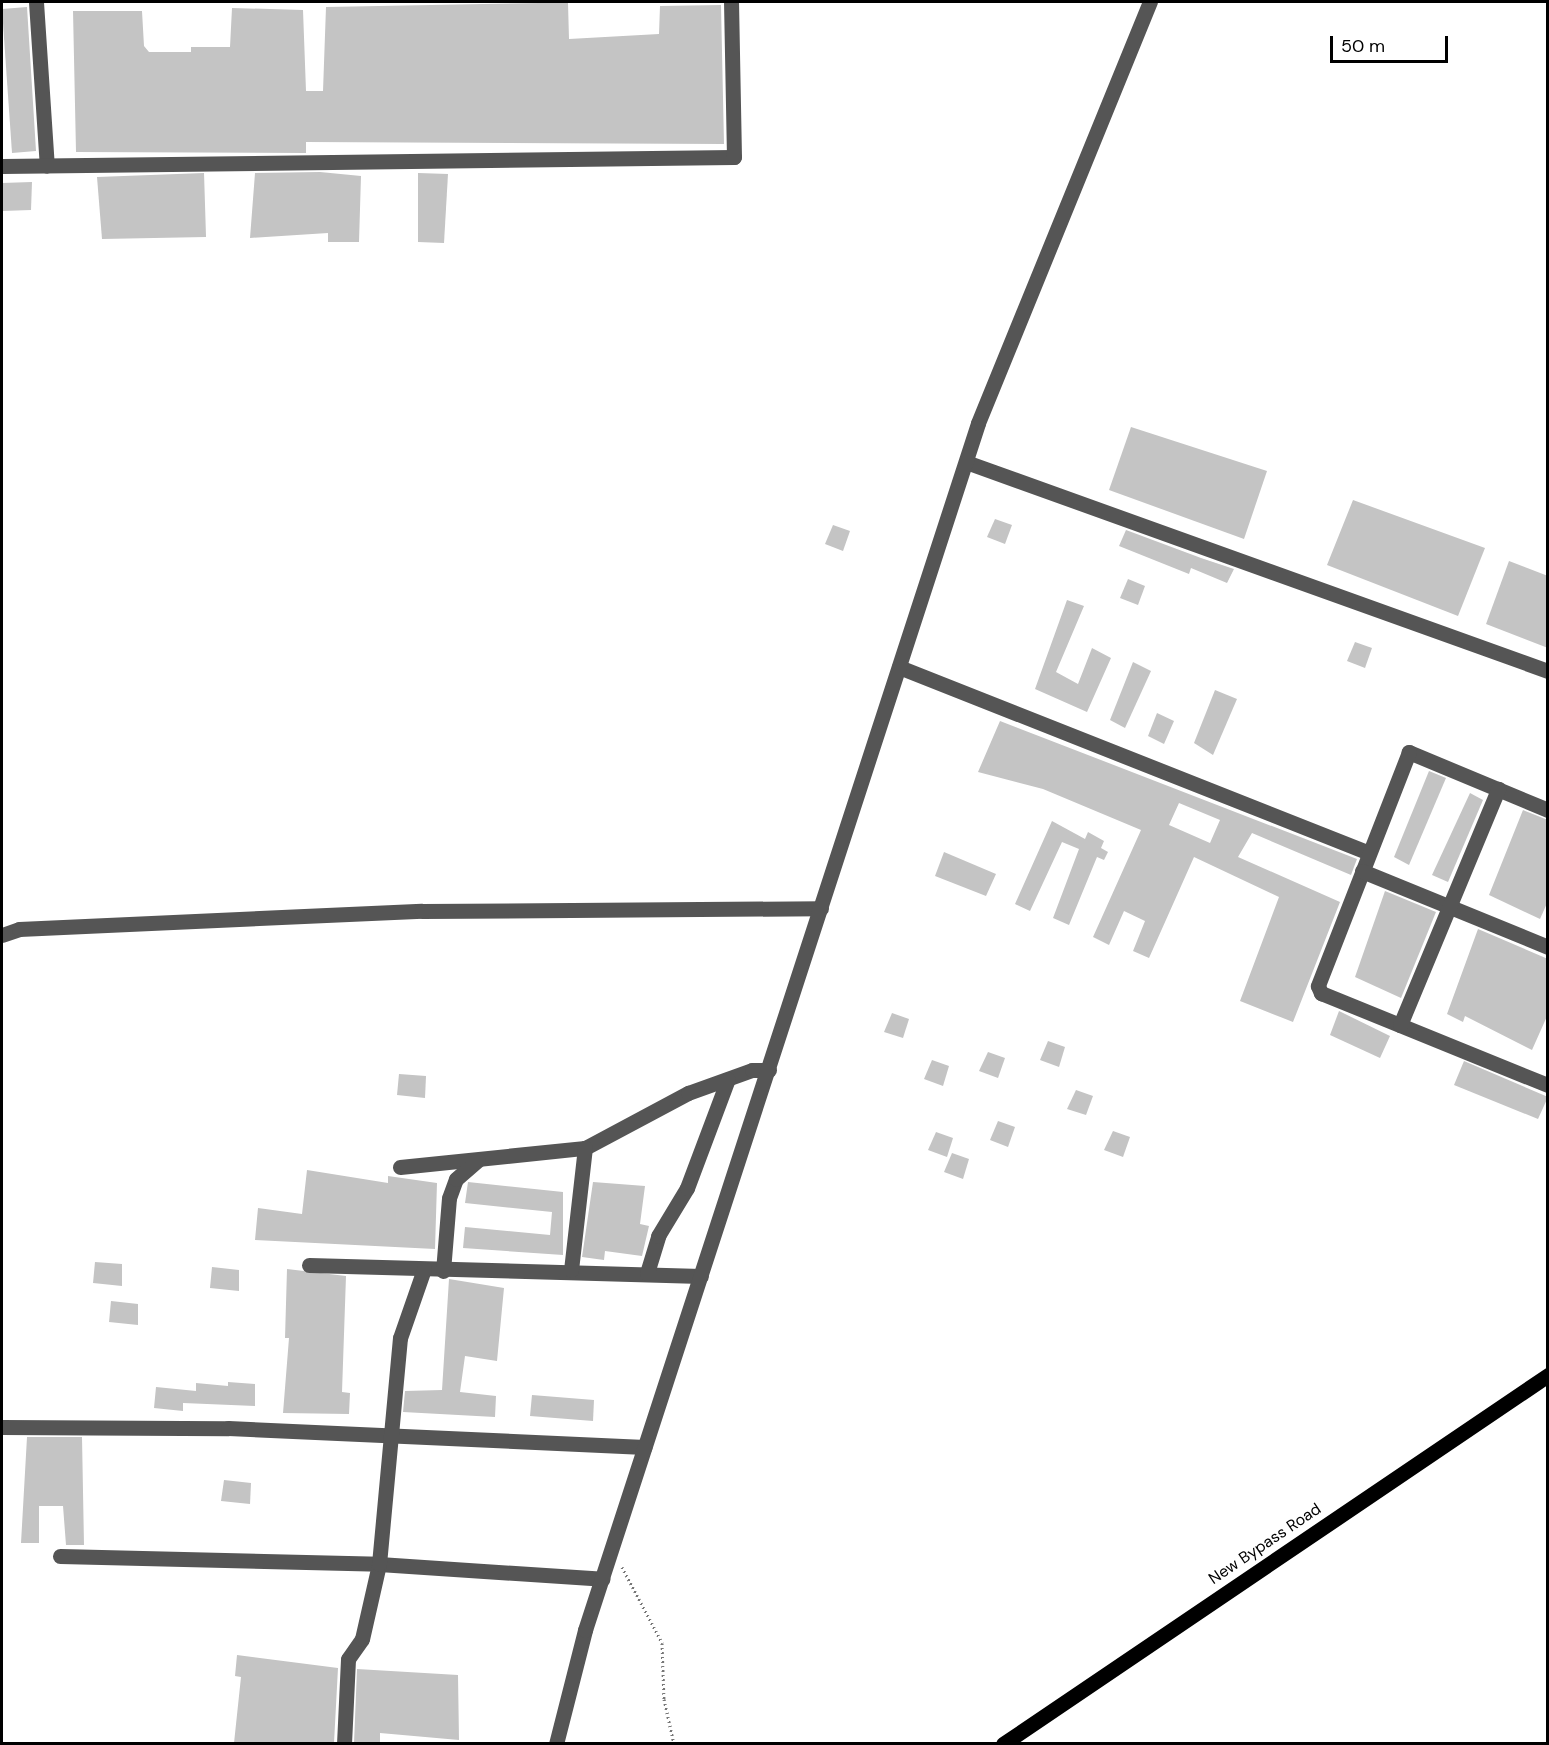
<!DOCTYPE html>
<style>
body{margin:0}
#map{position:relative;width:1549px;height:1745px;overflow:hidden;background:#fff;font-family:"DM Sans",sans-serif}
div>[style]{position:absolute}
.building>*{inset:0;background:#c4c4c4}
.path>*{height:3px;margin-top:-1.5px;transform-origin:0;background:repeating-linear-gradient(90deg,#777 0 1.5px,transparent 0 4.5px)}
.minor>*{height:15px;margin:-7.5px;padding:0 7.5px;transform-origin:7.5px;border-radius:7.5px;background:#555}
.major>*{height:15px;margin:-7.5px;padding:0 7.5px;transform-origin:7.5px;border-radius:7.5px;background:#000}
span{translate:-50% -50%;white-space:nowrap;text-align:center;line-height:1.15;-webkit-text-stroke:4.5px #fff;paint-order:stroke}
.street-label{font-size:16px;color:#000}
.frame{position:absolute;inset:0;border:3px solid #000;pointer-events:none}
.scale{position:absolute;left:1330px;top:36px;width:118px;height:27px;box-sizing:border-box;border:3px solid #000;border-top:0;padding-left:8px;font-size:18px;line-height:21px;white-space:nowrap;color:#000;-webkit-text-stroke:4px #fff;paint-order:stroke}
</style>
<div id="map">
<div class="building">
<div style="clip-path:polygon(539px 3px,568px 3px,569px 39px,659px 34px,660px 6px,721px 5px,724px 144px,306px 142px,306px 153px,76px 152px,73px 11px,142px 11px,144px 46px,149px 52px,191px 52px,191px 47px,230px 47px,232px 8px,303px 10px,306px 91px,323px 91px,326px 7px)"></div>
<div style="clip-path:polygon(27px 7px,36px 151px,12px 153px,2px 9px)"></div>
<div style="clip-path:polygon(320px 172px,361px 176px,359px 242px,328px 242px,328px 233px,250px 238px,255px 173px)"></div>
<div style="clip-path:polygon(204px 173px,206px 237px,102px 239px,97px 177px)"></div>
<div style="clip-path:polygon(418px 173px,448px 174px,444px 243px,418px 242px)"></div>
<div style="clip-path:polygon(32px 182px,31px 210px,2px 211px,2px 183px)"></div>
<div style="clip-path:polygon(1131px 427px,1267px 471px,1244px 539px,1109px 490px)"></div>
<div style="clip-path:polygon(1353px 500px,1485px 548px,1458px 616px,1327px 565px)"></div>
<div style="clip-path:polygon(995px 519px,1012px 525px,1005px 544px,987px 537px)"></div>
<div style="clip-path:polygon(833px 525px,850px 531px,843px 551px,825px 544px)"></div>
<div style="clip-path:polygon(1126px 530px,1201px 558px,1234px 569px,1227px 583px,1191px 568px,1189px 574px,1119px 546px)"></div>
<div style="clip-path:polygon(1509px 561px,1548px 576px,1548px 648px,1486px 624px)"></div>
<div style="clip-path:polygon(1128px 579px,1145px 586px,1138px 605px,1120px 598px)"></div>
<div style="clip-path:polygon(1067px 600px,1084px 606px,1056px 672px,1078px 684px,1092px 648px,1111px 658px,1087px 712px,1035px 689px)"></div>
<div style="clip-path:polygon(1355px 642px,1372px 648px,1365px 668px,1347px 661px)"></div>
<div style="clip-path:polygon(1133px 662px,1151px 671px,1125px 728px,1110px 720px)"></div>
<div style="clip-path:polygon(1215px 690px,1237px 699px,1213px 755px,1194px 743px)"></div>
<div style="clip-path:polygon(1157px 713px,1174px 721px,1164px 744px,1148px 736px)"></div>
<div style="clip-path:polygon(evenodd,1000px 721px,1357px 859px,1351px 875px,1252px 833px,1238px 857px,1340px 902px,1293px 1022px,1240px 1001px,1279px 897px,1194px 857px,1149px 958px,1133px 951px,1145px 921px,1124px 911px,1109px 945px,1093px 937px,1141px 830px,1043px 789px,978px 772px,1000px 721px,1179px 803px,1220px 820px,1210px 843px,1169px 825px,1179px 803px)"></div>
<div style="clip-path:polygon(1429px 771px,1446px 778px,1409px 865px,1394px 857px)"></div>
<div style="clip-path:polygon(1470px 793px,1483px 800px,1448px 882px,1432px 875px)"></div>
<div style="clip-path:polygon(1523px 810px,1548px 820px,1548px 901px,1540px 919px,1489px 895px)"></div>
<div style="clip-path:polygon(1052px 821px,1085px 839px,1088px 832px,1104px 841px,1101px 848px,1108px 852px,1104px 860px,1097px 857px,1069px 925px,1053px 918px,1079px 849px,1062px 842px,1030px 911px,1015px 904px)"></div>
<div style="clip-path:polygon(944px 852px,996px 874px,986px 896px,935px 876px)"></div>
<div style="clip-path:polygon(1385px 891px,1436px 912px,1401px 998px,1355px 977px)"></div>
<div style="clip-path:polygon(1478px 929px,1548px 959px,1548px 1014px,1532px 1050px,1465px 1016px,1463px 1022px,1447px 1014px)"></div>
<div style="clip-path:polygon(1339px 1011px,1390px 1036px,1380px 1058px,1330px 1035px)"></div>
<div style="clip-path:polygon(892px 1013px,909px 1019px,903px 1038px,884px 1032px)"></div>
<div style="clip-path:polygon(1048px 1041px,1065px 1047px,1059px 1067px,1040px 1060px)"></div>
<div style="clip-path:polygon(988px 1052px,1005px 1058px,998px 1078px,979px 1071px)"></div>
<div style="clip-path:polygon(932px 1060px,949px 1066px,943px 1086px,924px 1079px)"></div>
<div style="clip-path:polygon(1464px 1061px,1548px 1097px,1538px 1119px,1454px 1085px)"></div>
<div style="clip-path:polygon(399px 1074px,426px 1076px,425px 1098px,397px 1095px)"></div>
<div style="clip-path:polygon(1076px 1090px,1093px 1096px,1086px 1115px,1067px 1109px)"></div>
<div style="clip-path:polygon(998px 1121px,1015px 1127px,1008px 1147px,990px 1140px)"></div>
<div style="clip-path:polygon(1113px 1131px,1130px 1137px,1123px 1157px,1104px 1150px)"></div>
<div style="clip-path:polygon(936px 1132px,953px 1138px,947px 1157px,928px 1150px)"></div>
<div style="clip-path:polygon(952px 1153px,969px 1159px,963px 1179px,944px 1172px)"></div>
<div style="clip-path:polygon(307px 1170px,388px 1183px,388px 1176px,437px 1183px,435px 1249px,255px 1240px,258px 1208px,302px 1214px)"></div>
<div style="clip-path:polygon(468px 1182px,563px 1192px,563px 1255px,463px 1248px,465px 1227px,550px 1235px,552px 1212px,465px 1203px)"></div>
<div style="clip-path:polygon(593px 1182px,645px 1186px,640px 1224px,649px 1226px,642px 1256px,605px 1251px,604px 1260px,582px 1257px)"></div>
<div style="clip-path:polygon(95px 1262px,122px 1264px,122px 1286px,93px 1283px)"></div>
<div style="clip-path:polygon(212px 1267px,239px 1270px,239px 1291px,210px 1288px)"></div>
<div style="clip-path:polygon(287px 1269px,346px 1276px,342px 1392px,350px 1393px,349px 1414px,283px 1413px,289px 1338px,285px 1338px)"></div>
<div style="clip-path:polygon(449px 1279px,504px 1288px,497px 1361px,465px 1356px,460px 1392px,496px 1396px,495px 1417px,403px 1412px,405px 1391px,442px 1390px)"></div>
<div style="clip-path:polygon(111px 1301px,138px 1304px,138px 1325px,109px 1322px)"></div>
<div style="clip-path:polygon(228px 1382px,255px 1384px,255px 1406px,183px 1403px,183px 1411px,154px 1408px,156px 1387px,196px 1391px,196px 1383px,228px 1386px)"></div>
<div style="clip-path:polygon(532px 1395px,594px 1400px,593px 1421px,530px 1416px)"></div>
<div style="clip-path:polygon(27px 1437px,82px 1437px,84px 1545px,66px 1545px,63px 1506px,39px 1506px,39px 1543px,21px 1543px)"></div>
<div style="clip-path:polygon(224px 1480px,251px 1483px,250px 1504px,221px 1501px)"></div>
<div style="clip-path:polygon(237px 1655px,338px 1668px,334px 1743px,234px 1743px,241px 1677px,235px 1676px)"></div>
<div style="clip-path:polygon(357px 1669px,458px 1675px,459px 1740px,380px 1733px,380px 1743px,354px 1743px)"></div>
</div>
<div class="path">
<div style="left:622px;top:1567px;width:86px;rotate:62.2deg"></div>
<div style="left:662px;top:1643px;width:56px;rotate:88deg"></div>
<div style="left:664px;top:1699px;width:46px;rotate:77.5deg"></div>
</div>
<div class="minor">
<div style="left:36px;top:2px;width:164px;rotate:86.2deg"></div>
<div style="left:2px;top:166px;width:732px;rotate:-0.7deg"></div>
<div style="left:734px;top:157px;width:155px;rotate:-91.1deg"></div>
<div style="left:966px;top:462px;width:618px;rotate:19.75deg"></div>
<div style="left:899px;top:667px;width:503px;rotate:21.57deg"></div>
<div style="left:1548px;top:810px;width:151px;rotate:-157.4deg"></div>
<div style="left:1409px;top:752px;width:251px;rotate:111.3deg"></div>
<div style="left:1318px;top:986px;width:8px;rotate:67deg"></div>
<div style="left:1321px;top:993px;width:245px;rotate:22.1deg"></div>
<div style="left:1362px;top:871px;width:201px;rotate:22.2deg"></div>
<div style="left:2px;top:935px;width:18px;rotate:-19deg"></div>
<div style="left:19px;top:929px;width:403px;rotate:-2.6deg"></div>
<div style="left:422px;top:911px;width:399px;rotate:-0.4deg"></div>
<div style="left:1400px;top:1025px;width:256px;rotate:-67.4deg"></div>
<div style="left:400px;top:1167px;width:186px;rotate:-5.9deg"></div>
<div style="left:585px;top:1148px;width:117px;rotate:-28.1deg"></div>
<div style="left:688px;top:1093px;width:68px;rotate:-19.8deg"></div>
<div style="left:752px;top:1070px;width:17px"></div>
<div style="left:309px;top:1265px;width:392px;rotate:1.6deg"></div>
<div style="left:571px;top:1270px;width:123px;rotate:-83.5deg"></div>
<div style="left:443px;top:1271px;width:73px;rotate:-85.3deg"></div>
<div style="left:449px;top:1198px;width:20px;rotate:-70deg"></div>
<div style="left:456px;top:1179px;width:29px;rotate:-41deg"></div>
<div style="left:647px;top:1273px;width:39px;rotate:-73deg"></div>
<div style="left:658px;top:1236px;width:56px;rotate:-58.9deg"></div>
<div style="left:687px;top:1188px;width:116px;rotate:-69.4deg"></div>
<div style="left:2px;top:1427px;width:226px;rotate:0.3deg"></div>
<div style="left:228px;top:1428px;width:417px;rotate:2.6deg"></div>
<div style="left:60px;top:1556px;width:319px;rotate:1.4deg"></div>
<div style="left:379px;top:1564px;width:224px;rotate:3.8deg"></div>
<div style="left:344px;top:1744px;width:85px;rotate:-87.3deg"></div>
<div style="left:348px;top:1659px;width:24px;rotate:-55deg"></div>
<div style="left:362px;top:1639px;width:77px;rotate:-77.2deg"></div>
<div style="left:379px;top:1564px;width:227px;rotate:-84.7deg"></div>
<div style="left:400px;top:1338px;width:73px;rotate:-70.8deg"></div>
<div style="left:556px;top:1744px;width:118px;rotate:-75.7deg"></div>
<div style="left:585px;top:1630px;width:1269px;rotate:-71.96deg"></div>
<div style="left:978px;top:423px;width:455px;rotate:-67.8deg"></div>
</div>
<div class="major">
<div style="left:1003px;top:1744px;width:658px;rotate:-34.1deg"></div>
</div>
<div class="street-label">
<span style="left:1265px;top:1544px;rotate:-34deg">New Bypass Road</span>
</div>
<div class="frame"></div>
<div class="scale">50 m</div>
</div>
